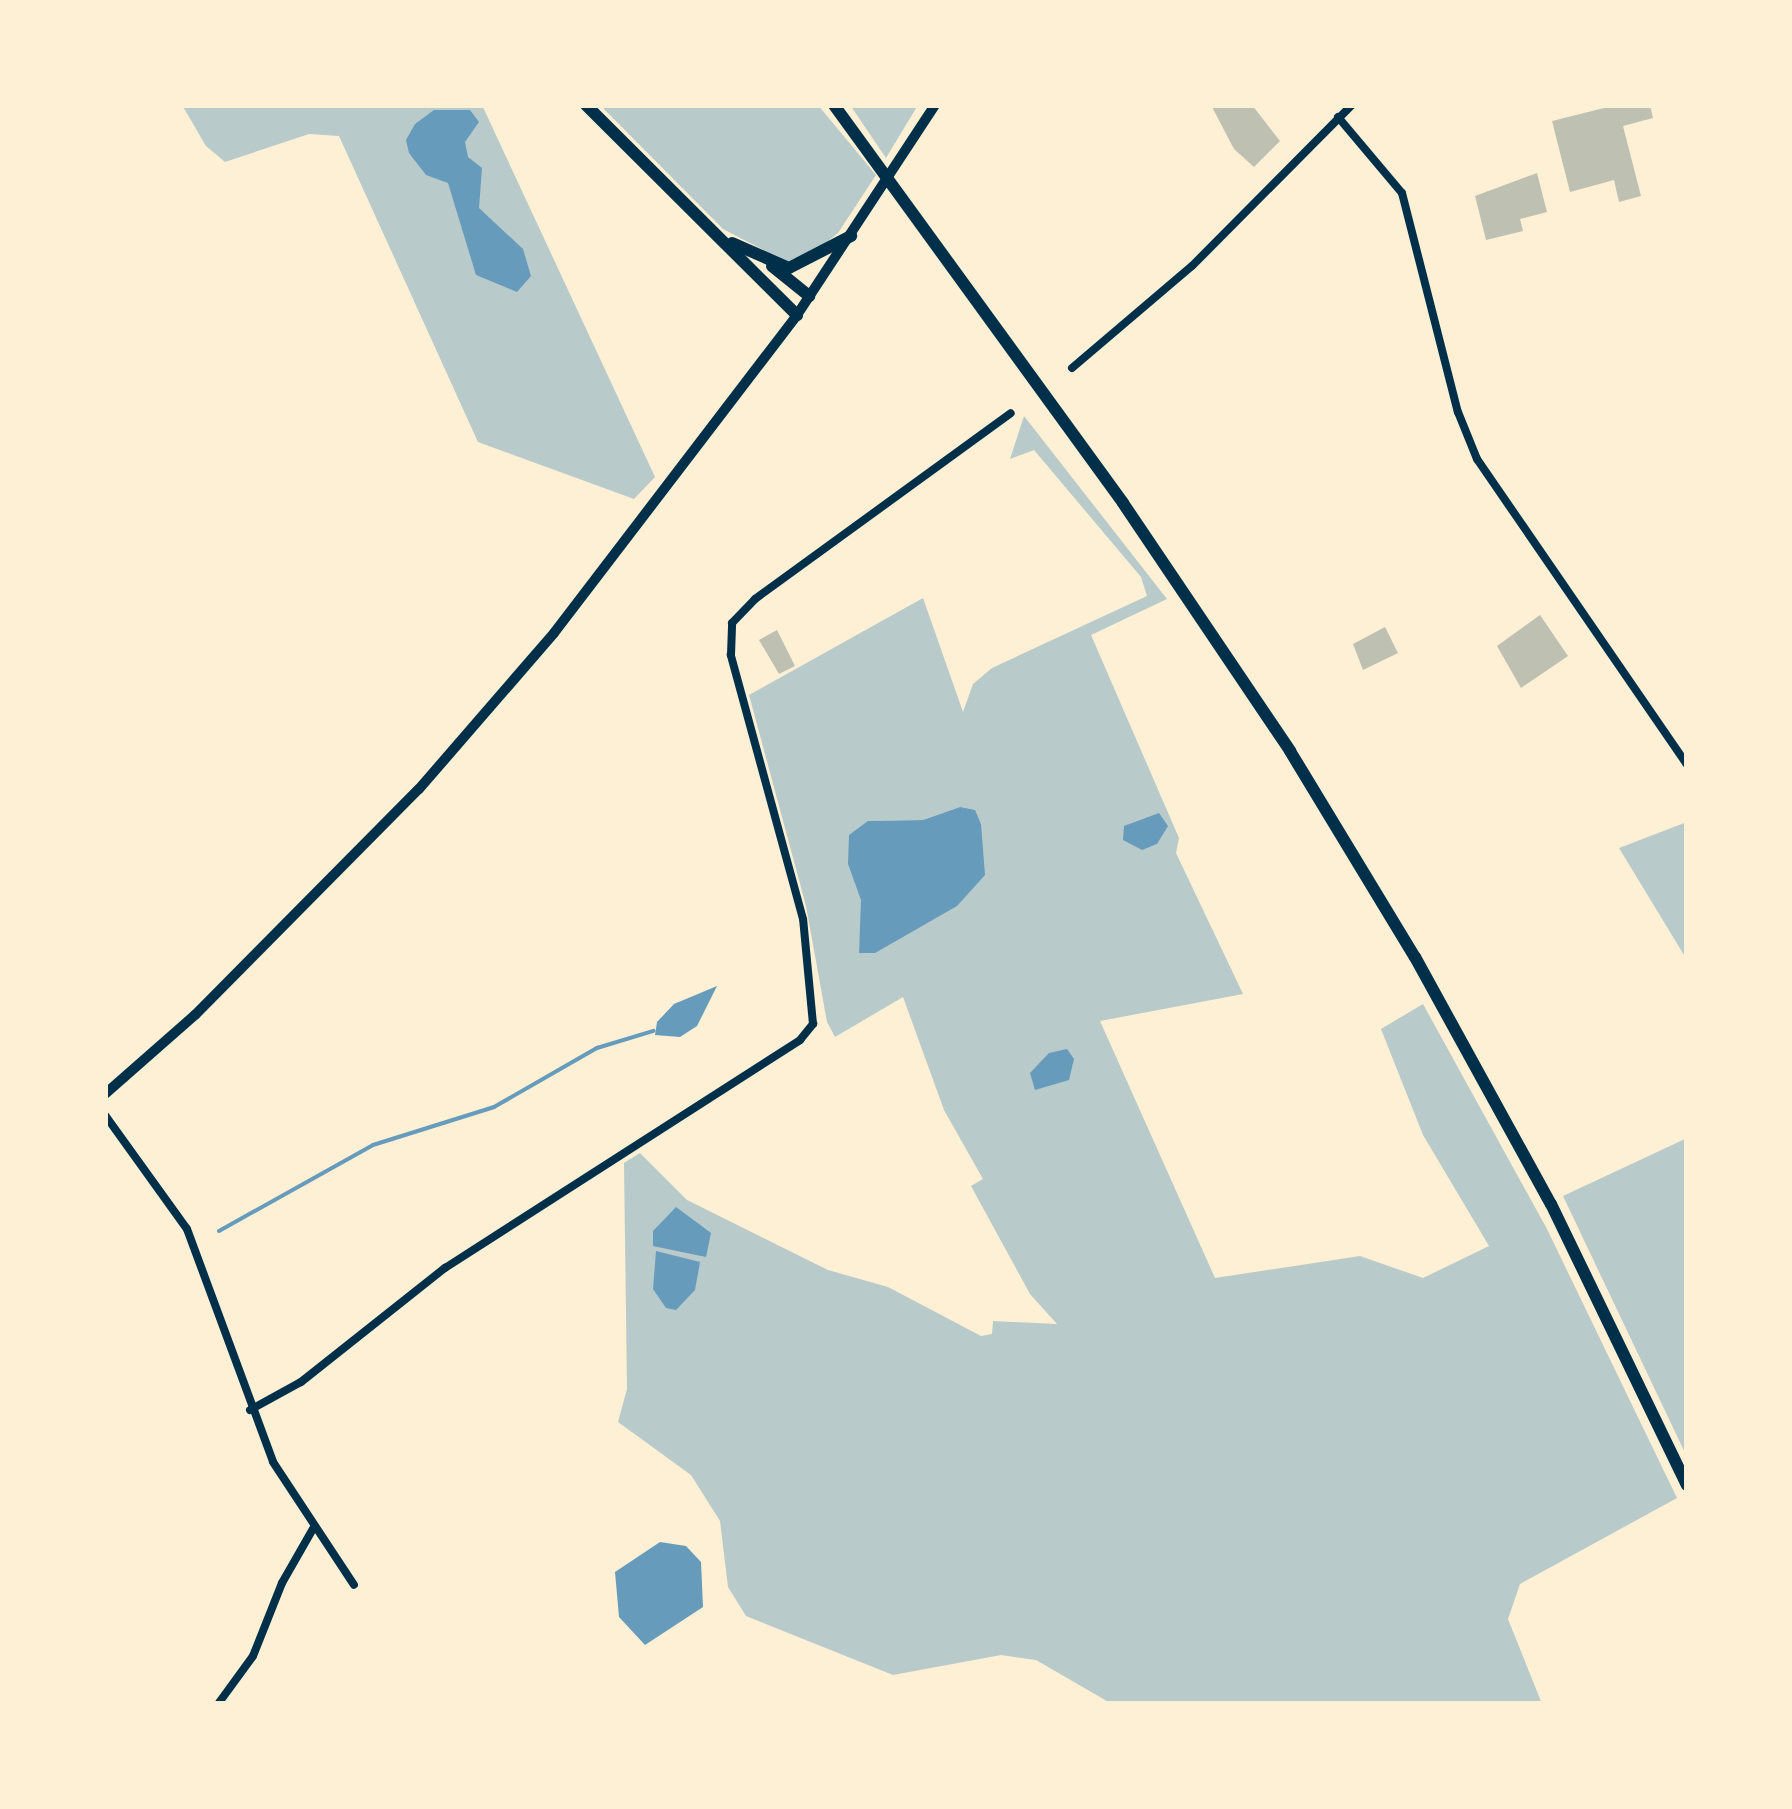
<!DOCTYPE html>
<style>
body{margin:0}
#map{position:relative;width:1792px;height:1809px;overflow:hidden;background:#fdf0d5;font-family:"Fira Sans Condensed",sans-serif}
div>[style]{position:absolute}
.green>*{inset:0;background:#b9caca}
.water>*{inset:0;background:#669bbc}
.stream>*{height:4px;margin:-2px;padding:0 2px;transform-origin:2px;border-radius:2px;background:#669bbc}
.building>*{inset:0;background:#bec0b2}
.minor>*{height:8px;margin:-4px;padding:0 4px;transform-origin:4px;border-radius:4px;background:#003049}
.tertiary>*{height:10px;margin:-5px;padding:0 5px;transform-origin:5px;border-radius:5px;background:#003049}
.primary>*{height:12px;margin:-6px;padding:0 6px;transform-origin:6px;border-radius:6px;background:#003049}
span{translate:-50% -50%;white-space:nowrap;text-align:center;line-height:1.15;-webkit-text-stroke:8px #fdf0d5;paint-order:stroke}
.frame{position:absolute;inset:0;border:108px solid #fdf0d5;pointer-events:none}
</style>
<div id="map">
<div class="green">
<div style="clip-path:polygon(182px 105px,482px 105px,655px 477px,634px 499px,478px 442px,339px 136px,309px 134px,225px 162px,206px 146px)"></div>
<div style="clip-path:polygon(600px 105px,818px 105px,876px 175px,838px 233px,810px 256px,787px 262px,723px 229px)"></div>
<div style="clip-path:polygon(850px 105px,918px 105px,886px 158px)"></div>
<div style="clip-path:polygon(evenodd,1024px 416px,1167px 599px,1091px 635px,1179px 838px,1176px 853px,1243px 994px,1100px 1021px,1215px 1278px,1360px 1256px,1423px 1278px,1489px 1246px,1423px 1135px,1381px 1029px,1423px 1004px,1547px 1229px,1677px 1498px,1520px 1584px,1508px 1619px,1542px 1704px,1112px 1704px,1036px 1660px,1001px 1655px,893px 1675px,746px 1616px,728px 1587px,720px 1521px,691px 1475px,618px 1422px,627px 1389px,624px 1163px,640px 1153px,687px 1200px,828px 1270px,888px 1287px,981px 1336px,992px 1334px,993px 1321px,1057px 1324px,1030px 1294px,971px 1186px,983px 1179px,944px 1110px,903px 997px,835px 1037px,827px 1022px,806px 906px,749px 695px,923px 598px,963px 712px,973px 684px,992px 668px,1147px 596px,1141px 577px,1034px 450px,1010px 459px,1024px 416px,960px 807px,859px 953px,868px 821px,923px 820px,960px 807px)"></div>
<div style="clip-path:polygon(1687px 822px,1687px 960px,1619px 848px)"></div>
<div style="clip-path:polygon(1687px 1138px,1687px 1457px,1563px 1196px)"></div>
</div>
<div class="water">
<div style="clip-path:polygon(434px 110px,470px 110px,479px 122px,465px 142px,468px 157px,482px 168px,479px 208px,523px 249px,531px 276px,517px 292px,476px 275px,448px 183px,426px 175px,409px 153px,406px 140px,415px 124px)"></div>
<div style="clip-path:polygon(960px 807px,975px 810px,981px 824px,985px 875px,957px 906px,875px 953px,859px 953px,861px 900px,848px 864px,849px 835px,868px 821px,923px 820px)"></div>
<div style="clip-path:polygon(1159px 813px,1168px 826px,1157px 844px,1142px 850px,1123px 840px,1124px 826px)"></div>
<div style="clip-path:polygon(717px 986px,697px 1026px,680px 1037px,655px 1035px,657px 1022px,674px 1004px)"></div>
<div style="clip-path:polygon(1067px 1049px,1074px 1059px,1069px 1080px,1035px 1090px,1030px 1073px,1049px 1053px)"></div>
<div style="clip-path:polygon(676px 1207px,711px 1233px,706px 1257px,653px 1246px,653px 1231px)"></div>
<div style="clip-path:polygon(656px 1251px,700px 1262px,695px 1290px,676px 1310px,666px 1308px,653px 1289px)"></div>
<div style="clip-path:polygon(660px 1542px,686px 1546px,701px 1562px,703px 1607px,645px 1645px,619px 1617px,615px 1572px)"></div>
</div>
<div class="stream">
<div style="left:219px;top:1231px;width:176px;rotate:-29.2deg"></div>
<div style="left:373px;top:1145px;width:127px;rotate:-17.4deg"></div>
<div style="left:494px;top:1107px;width:119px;rotate:-29.8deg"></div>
<div style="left:597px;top:1048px;width:59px;rotate:-16.9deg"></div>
</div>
<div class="building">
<div style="clip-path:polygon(1211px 105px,1252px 105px,1280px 141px,1254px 167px,1234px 149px)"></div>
<div style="clip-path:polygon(1616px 105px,1650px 105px,1653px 118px,1623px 126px,1641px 196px,1619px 202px,1614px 180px,1570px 192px,1552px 121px)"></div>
<div style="clip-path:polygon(1537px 173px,1547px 212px,1520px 219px,1523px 231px,1486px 240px,1475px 196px)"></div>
<div style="clip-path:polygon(1540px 615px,1568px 656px,1521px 688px,1497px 646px)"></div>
<div style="clip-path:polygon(1385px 627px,1398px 653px,1363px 670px,1353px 644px)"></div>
<div style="clip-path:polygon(777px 630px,795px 666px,779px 674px,759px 640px)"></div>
</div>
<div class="minor">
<div style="left:1338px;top:117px;width:99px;rotate:49.9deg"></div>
<div style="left:1402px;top:193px;width:226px;rotate:75.7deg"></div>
<div style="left:1458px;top:412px;width:51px;rotate:68deg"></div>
<div style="left:1477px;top:459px;width:370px;rotate:55.5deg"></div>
<div style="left:1072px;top:368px;width:157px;rotate:-40.4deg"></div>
<div style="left:1192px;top:266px;width:227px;rotate:-45.2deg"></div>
<div style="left:105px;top:1115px;width:140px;rotate:54.3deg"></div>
<div style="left:187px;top:1229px;width:248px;rotate:69.7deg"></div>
<div style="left:273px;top:1462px;width:147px;rotate:56.6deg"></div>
<div style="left:250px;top:1410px;width:58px;rotate:-28.8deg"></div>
<div style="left:301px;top:1382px;width:184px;rotate:-38.4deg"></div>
<div style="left:445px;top:1268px;width:422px;rotate:-32.7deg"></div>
<div style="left:800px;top:1040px;width:21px;rotate:-51deg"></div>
<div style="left:813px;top:1024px;width:105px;rotate:-95.4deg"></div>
<div style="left:803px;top:919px;width:274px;rotate:-105.3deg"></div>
<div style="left:731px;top:655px;width:32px;rotate:-88deg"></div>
<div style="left:732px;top:623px;width:33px;rotate:-46deg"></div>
<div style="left:755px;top:599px;width:316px;rotate:-36deg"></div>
<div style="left:218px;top:1704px;width:59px;rotate:-53.9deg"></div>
<div style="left:253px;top:1656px;width:79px;rotate:-68.3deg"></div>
<div style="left:282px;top:1583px;width:64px;rotate:-60.3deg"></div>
</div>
<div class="tertiary">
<div style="left:105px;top:1094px;width:120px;rotate:-41.3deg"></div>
<div style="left:195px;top:1015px;width:318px;rotate:-45.3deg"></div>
<div style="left:419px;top:789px;width:206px;rotate:-49.1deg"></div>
<div style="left:554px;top:633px;width:400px;rotate:-52.6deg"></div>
<div style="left:797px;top:315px;width:251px;rotate:-56.7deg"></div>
</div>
<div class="primary">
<div style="left:586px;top:105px;width:298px;rotate:44.9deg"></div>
<div style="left:834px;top:105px;width:492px;rotate:54deg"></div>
<div style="left:1123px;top:503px;width:299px;rotate:56deg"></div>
<div style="left:1290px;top:751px;width:241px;rotate:58.8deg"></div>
<div style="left:1415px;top:957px;width:282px;rotate:61.2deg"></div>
<div style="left:1551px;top:1204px;width:312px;rotate:64.2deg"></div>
<div style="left:732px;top:243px;width:62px;rotate:23.7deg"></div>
<div style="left:789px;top:268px;width:70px;rotate:-27.3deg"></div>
<div style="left:772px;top:266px;width:48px;rotate:39deg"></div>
</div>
<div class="frame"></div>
</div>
